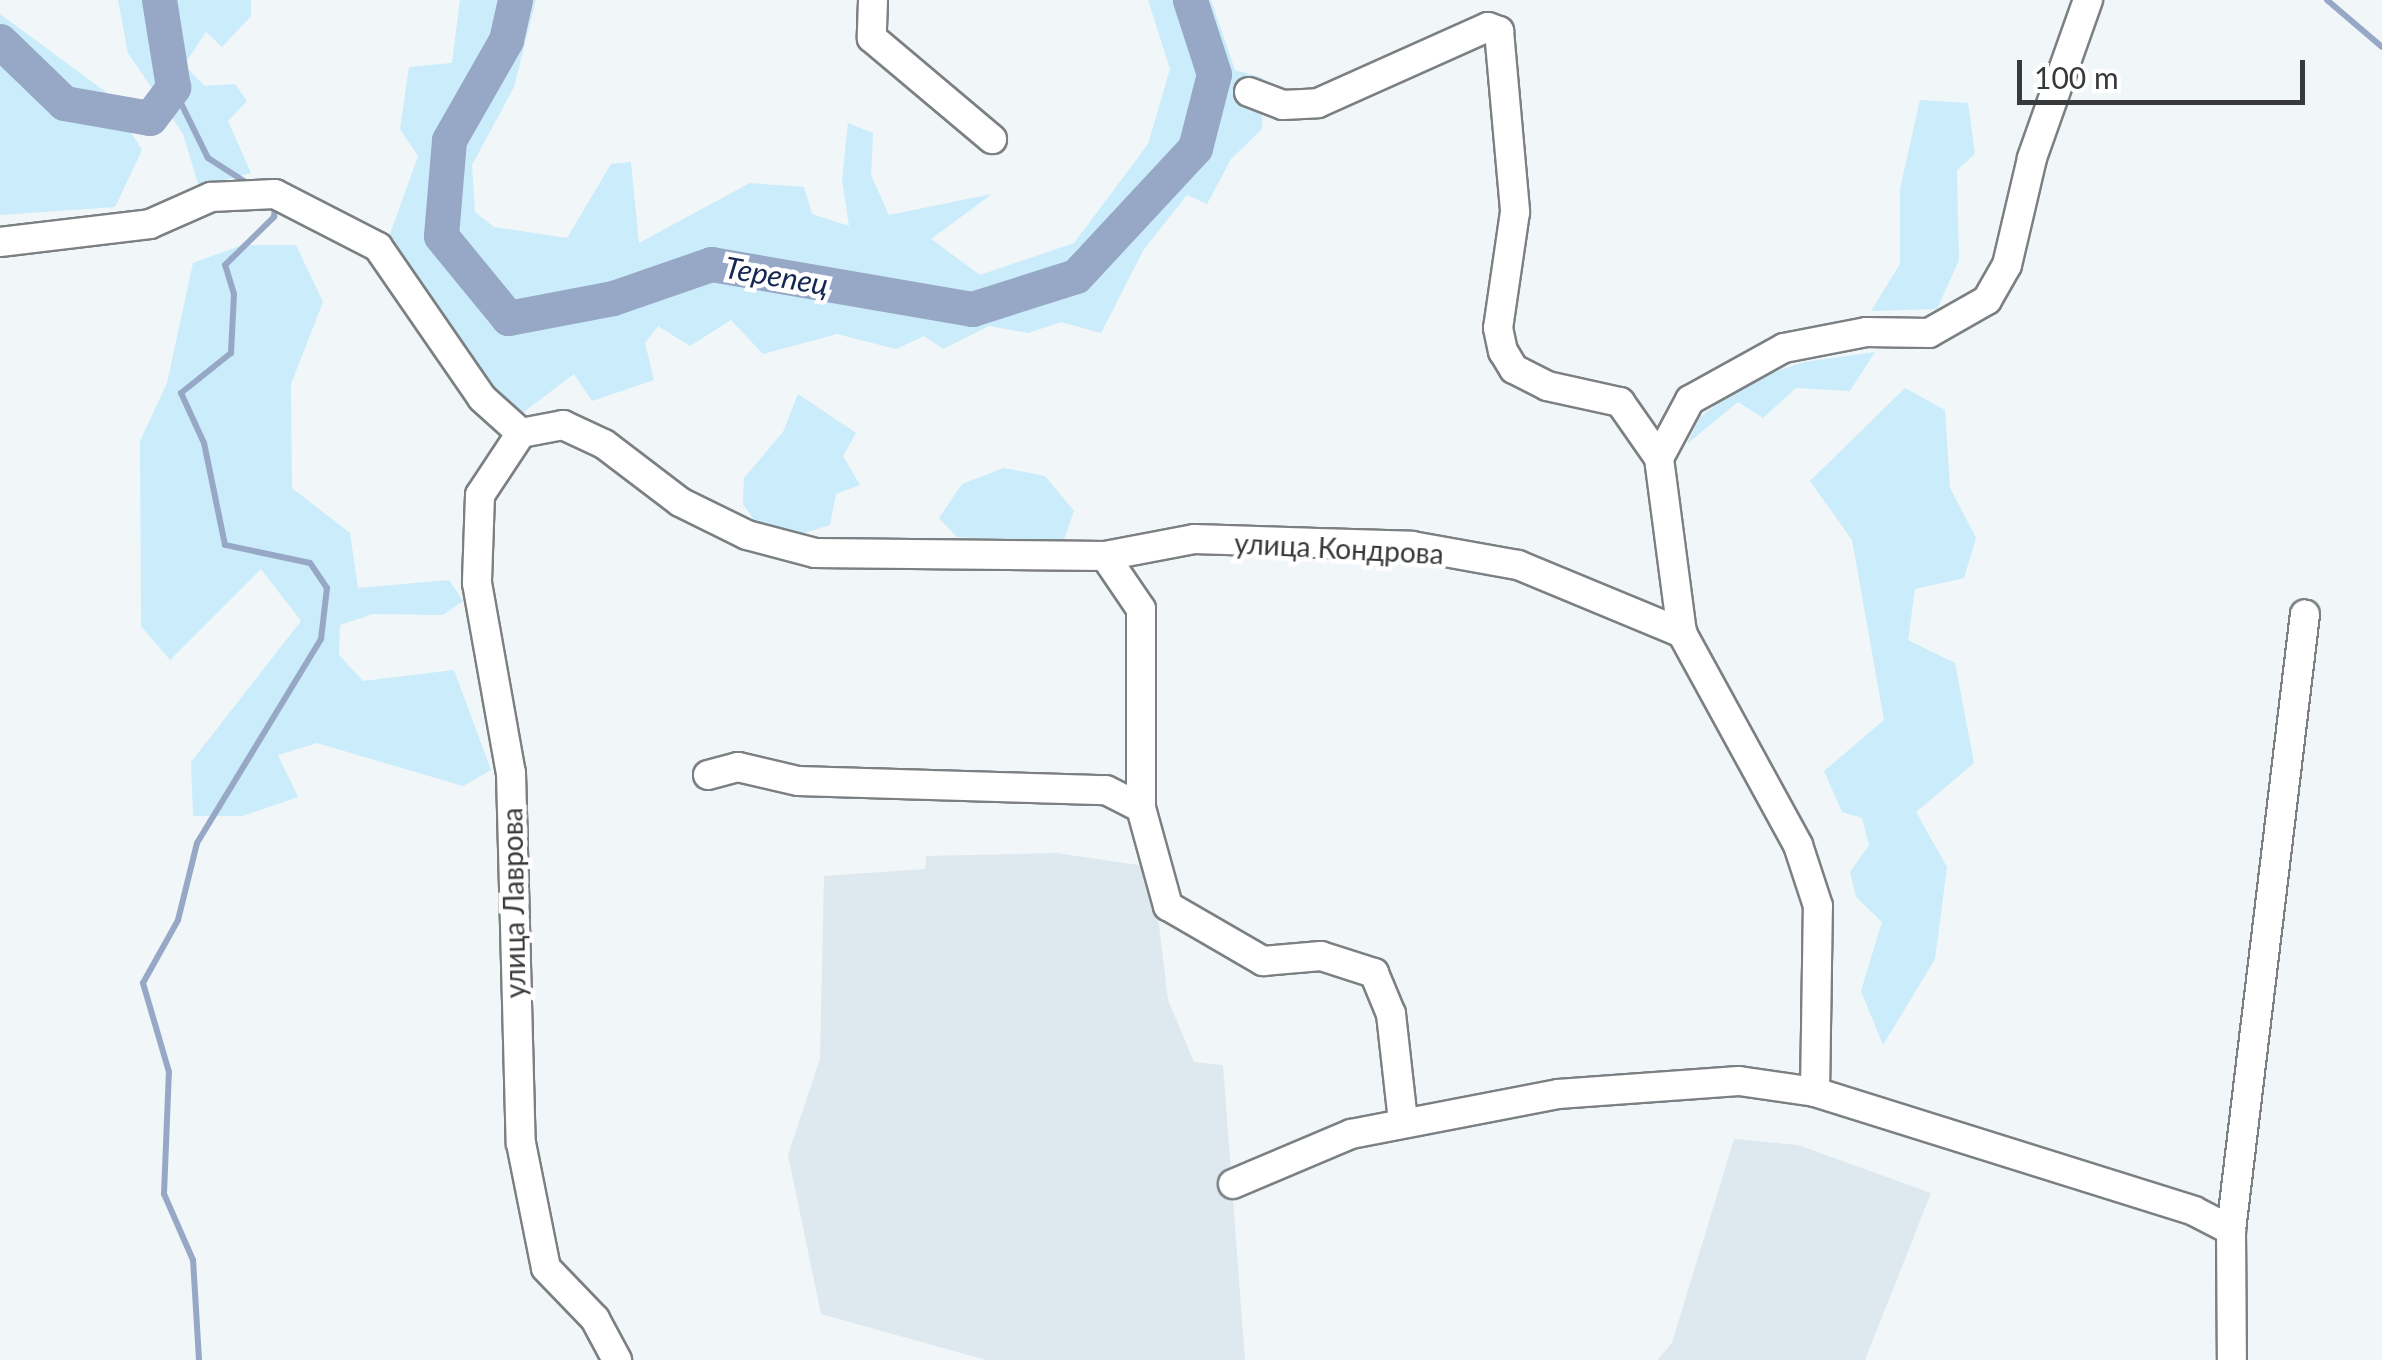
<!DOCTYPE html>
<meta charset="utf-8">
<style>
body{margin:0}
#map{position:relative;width:2382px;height:1360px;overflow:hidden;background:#f1f6f8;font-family:Lato,sans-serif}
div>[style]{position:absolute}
.built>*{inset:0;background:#dde9ef}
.green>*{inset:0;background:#caecfb}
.stream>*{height:6px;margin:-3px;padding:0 3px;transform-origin:3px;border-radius:3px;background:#97a7c6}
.river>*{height:35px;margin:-17.5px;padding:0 17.5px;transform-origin:17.5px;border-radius:17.5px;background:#97a7c6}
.roads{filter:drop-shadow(2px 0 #7c8082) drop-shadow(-2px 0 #7c8082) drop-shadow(0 2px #7c8082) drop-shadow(0 -2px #7c8082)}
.minor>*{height:28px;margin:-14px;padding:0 14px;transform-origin:14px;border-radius:14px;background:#fff}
span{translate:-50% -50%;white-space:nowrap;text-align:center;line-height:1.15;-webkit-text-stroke:9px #fff;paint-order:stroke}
.street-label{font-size:28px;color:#38393a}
.water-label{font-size:30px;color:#152851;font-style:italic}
.scale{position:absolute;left:2017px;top:60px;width:288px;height:45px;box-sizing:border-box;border:5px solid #38393a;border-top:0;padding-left:12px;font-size:30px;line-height:35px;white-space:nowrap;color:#38393a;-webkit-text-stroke:8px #fff;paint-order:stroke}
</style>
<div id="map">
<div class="built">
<div style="clip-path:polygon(1056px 853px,1152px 867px,1168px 1000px,1194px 1062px,1223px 1065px,1245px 1360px,986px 1360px,821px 1314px,788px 1155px,820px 1059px,824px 876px,925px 869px,926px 856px)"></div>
<div style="clip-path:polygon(1734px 1139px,1798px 1145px,1931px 1193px,1865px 1360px,1657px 1360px,1672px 1343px)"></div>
</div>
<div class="green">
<div style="clip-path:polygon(118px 0,251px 0,251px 16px,222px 47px,206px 32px,184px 65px,205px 86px,235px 84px,247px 101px,228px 121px,251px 173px,199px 187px,183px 134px,128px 53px)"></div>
<div style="clip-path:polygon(460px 0,536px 0,514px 87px,472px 165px,475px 212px,494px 227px,567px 238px,611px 164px,631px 162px,639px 243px,750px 183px,804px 187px,812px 214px,849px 226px,842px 180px,848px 123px,873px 133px,871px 175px,889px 215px,992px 194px,931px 239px,980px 275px,1074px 243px,1148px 144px,1170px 69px,1148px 0,1211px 0,1235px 70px,1263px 78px,1262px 129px,1231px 159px,1207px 204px,1187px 195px,1144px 249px,1101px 333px,1061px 322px,1028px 333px,989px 326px,943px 349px,924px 336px,896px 349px,837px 334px,763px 354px,731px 320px,690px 346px,658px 326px,645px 343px,654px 380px,592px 401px,574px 374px,521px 414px,480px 377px,389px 237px,418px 156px,400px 129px,409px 67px,452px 63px)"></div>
<div style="clip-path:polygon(0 14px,106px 92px,142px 150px,115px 207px,0 215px)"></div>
<div style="clip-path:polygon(1920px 100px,1968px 103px,1975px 154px,1957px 170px,1959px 260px,1937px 309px,1871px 311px,1900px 264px,1900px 189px)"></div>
<div style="clip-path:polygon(242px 245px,296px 245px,323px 302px,291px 384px,292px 488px,350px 533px,358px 588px,449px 580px,463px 601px,443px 615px,373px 614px,340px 625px,339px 655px,363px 681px,454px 670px,491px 770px,463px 786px,317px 743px,278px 755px,298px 797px,242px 816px,193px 816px,191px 762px,301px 621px,261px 569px,170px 660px,141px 626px,140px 441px,167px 383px,193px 263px)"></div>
<div style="clip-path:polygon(1875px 352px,1850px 391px,1796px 388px,1763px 418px,1738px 402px,1687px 444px,1700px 417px,1748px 381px,1804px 362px)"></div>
<div style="clip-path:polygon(1905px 388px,1945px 410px,1950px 488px,1976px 538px,1964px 578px,1915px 589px,1908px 640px,1955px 663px,1974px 763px,1916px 812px,1947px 867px,1935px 959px,1883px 1045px,1861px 991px,1882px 922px,1856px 897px,1850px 872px,1869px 845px,1862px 818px,1842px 812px,1824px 771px,1884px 720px,1852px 540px,1810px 481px)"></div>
<div style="clip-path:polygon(798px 394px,856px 433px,843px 456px,860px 485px,836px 494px,830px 525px,791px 537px,759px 527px,743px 504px,744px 478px,783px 432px)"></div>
<div style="clip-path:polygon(1004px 468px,1045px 476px,1074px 511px,1063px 542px,957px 537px,939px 518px,962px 484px)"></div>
</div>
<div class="stream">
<div style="left:2327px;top:0;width:72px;rotate:40.5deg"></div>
<div style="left:173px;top:87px;width:79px;rotate:63.8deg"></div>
<div style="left:208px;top:158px;width:50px;rotate:32.7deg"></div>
<div style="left:199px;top:1360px;width:100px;rotate:-93.4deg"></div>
<div style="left:193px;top:1260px;width:72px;rotate:-113.7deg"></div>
<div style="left:164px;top:1194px;width:122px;rotate:-87.7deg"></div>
<div style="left:169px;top:1072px;width:93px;rotate:-106.3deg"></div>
<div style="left:143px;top:983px;width:72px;rotate:-60.9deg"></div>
<div style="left:178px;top:920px;width:79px;rotate:-76.1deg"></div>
<div style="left:197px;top:843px;width:239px;rotate:-58.7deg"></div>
<div style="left:321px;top:639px;width:51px;rotate:-83.3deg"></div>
<div style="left:327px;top:588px;width:30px;rotate:-124deg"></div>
<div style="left:310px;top:563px;width:87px;rotate:-168deg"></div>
<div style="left:225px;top:545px;width:104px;rotate:-101.6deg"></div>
<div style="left:204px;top:443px;width:55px;rotate:-114.7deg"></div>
<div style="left:181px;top:393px;width:64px;rotate:-38.7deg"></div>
<div style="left:231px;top:353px;width:59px;rotate:-87.1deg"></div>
<div style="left:234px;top:294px;width:30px;rotate:-107deg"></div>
<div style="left:225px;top:265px;width:69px;rotate:-44.4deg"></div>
<div style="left:274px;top:217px;width:12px;rotate:-85deg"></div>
</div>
<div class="river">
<div style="left:515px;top:0;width:41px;rotate:102.7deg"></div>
<div style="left:506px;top:40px;width:115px;rotate:119.7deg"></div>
<div style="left:449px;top:140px;width:96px;rotate:94.8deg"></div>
<div style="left:441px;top:236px;width:106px;rotate:50.7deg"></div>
<div style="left:508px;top:318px;width:107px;rotate:-10.8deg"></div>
<div style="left:613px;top:298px;width:104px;rotate:-19.1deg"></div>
<div style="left:711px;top:264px;width:265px;rotate:9.8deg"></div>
<div style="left:972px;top:309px;width:109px;rotate:-17.6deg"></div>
<div style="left:1076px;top:276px;width:175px;rotate:-47.1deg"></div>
<div style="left:1195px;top:148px;width:76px;rotate:-75.6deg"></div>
<div style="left:1214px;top:74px;width:78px;rotate:-108deg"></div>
<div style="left:0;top:41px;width:89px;rotate:44.1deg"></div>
<div style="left:64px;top:103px;width:87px;rotate:9.9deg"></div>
<div style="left:150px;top:118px;width:39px;rotate:-53deg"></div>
<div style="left:173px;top:87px;width:88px;rotate:-99.1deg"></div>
</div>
<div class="roads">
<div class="minor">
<div style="left:873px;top:0;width:38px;rotate:92deg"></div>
<div style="left:872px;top:38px;width:157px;rotate:40.1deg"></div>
<div style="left:1249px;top:92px;width:36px;rotate:21deg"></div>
<div style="left:1283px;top:105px;width:35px;rotate:-3deg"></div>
<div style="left:1318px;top:103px;width:186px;rotate:-24.1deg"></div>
<div style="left:1488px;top:27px;width:12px;rotate:20deg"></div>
<div style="left:1499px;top:31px;width:182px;rotate:84.9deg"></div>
<div style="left:1515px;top:212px;width:117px;rotate:98.3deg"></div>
<div style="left:1498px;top:328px;width:24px;rotate:78deg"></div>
<div style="left:1503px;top:351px;width:21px;rotate:59deg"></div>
<div style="left:1514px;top:369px;width:37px;rotate:27deg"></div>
<div style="left:1547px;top:386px;width:75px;rotate:12.4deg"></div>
<div style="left:1620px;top:402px;width:68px;rotate:55.1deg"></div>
<div style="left:0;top:242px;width:151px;rotate:-6.8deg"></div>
<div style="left:150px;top:224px;width:67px;rotate:-23.9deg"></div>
<div style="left:211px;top:197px;width:64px;rotate:-2.7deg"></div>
<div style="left:275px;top:194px;width:116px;rotate:27.2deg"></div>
<div style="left:378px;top:247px;width:183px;rotate:55.4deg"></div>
<div style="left:482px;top:398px;width:52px;rotate:41.9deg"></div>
<div style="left:521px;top:433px;width:43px;rotate:-10.8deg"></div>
<div style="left:563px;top:425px;width:45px;rotate:24.9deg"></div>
<div style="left:604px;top:444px;width:96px;rotate:37.3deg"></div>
<div style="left:680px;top:502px;width:75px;rotate:26.2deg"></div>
<div style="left:747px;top:535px;width:70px;rotate:14.8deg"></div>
<div style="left:815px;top:553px;width:290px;rotate:0.6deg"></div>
<div style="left:1105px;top:556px;width:91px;rotate:-10.8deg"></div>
<div style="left:1194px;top:539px;width:218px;rotate:1.8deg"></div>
<div style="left:1412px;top:546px;width:108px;rotate:10.2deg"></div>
<div style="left:1518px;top:565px;width:178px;rotate:22.5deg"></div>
<div style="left:521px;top:433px;width:74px;rotate:123.5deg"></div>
<div style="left:480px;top:495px;width:88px;rotate:92deg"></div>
<div style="left:477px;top:583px;width:193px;rotate:79.9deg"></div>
<div style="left:511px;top:773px;width:370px;rotate:88.5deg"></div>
<div style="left:521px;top:1143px;width:127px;rotate:78.7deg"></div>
<div style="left:546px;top:1268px;width:71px;rotate:46.1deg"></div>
<div style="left:595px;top:1319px;width:47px;rotate:61.8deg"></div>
<div style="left:1105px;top:556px;width:64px;rotate:55.8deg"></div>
<div style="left:1141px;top:609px;width:199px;rotate:90deg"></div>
<div style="left:1141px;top:808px;width:102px;rotate:74.6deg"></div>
<div style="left:1168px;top:906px;width:110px;rotate:30.1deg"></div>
<div style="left:1263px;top:961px;width:58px;rotate:-4.9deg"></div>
<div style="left:1321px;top:956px;width:56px;rotate:17.8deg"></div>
<div style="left:1374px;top:973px;width:44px;rotate:67.5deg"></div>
<div style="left:1391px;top:1014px;width:108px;rotate:83.6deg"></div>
<div style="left:708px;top:775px;width:31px;rotate:-15deg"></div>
<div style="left:738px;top:767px;width:62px;rotate:13.1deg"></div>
<div style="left:798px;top:781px;width:308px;rotate:1.7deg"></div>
<div style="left:1106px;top:790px;width:39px;rotate:27deg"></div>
<div style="left:1815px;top:1092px;width:186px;rotate:-89.1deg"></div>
<div style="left:1818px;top:906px;width:64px;rotate:-108.2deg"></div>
<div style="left:1798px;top:845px;width:242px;rotate:-118.7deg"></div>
<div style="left:1682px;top:633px;width:177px;rotate:-97.5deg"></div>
<div style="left:1659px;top:458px;width:66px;rotate:-61.9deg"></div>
<div style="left:1690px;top:400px;width:107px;rotate:-29deg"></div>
<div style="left:1784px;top:348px;width:84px;rotate:-11deg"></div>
<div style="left:1866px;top:332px;width:63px;rotate:0.9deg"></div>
<div style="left:1929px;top:333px;width:67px;rotate:-29.6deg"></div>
<div style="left:1987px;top:300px;width:40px;rotate:-60.3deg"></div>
<div style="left:2007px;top:265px;width:110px;rotate:-76.8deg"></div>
<div style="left:2032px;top:158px;width:168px;rotate:-70.5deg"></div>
<div style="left:1233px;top:1184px;width:128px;rotate:-23deg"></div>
<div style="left:1351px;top:1134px;width:211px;rotate:-10.9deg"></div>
<div style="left:1558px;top:1094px;width:181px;rotate:-4.1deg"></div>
<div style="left:1739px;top:1081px;width:77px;rotate:8.2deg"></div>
<div style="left:1815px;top:1092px;width:397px;rotate:17.4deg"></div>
<div style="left:2194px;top:1211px;width:42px;rotate:27.2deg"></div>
<div style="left:2231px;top:1230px;width:130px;rotate:89.6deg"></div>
<div style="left:2231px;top:1230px;width:620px;rotate:-83.15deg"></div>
</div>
</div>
<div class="street-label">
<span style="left:1339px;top:548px;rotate:3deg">улица Кондрова</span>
<span style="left:513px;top:903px;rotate:-91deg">улица Лаврова</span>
</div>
<div class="water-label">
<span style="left:777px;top:275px;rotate:10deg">Терепец</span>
</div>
<div class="scale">100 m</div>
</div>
